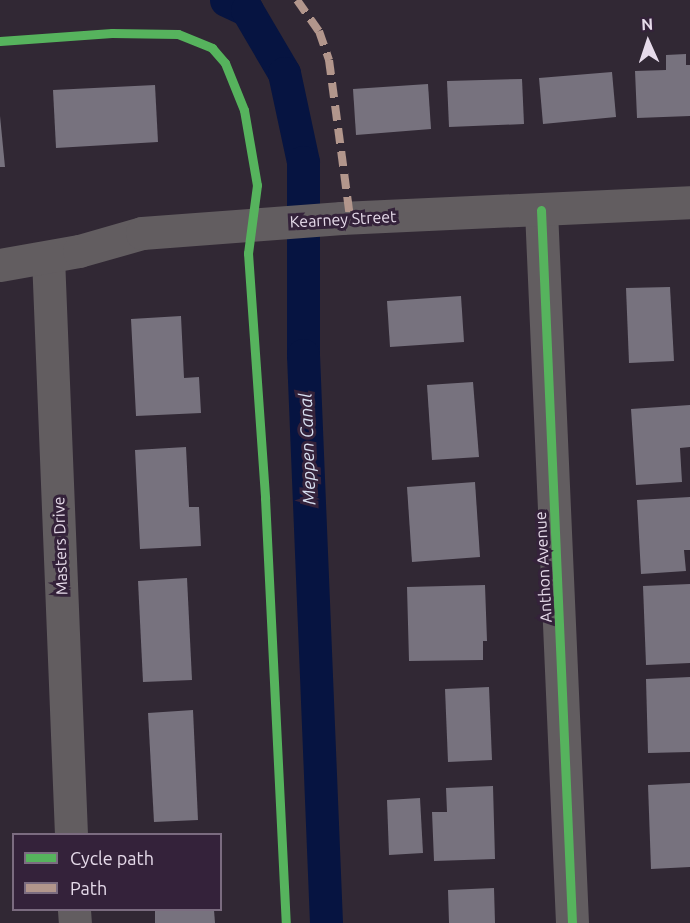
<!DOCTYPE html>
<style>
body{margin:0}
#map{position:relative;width:690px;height:923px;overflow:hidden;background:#312834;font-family:Ubuntu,sans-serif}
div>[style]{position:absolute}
.canal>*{height:33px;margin:-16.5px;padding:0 16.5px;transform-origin:16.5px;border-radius:16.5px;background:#061441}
.building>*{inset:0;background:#77727e}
.minor>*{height:33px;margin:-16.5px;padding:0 16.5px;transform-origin:16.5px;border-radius:16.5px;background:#625d60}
.quiet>*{height:8px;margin-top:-4px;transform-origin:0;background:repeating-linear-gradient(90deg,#b2968c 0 15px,transparent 0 23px)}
.cycleway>*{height:9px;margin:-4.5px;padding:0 4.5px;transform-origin:4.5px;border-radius:4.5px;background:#56b35d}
span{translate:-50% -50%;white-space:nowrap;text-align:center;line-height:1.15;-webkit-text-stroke:6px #34223a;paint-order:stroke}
.street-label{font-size:16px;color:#e6dbea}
.water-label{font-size:18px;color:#d7dff0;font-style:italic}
.legend{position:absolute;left:12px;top:833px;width:210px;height:78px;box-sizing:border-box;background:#34223a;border:2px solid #7b6c80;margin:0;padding:8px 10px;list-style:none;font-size:18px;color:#e6dbea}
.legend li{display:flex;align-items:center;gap:12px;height:30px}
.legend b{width:30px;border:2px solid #7b6c80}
.north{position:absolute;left:618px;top:12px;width:60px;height:60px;-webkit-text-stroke:4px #34223a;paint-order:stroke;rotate:357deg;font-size:16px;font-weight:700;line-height:24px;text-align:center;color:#e6dbea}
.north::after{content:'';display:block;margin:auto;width:21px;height:27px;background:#e6dbea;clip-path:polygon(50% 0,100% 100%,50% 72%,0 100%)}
</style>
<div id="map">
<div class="canal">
<div style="left:226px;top:0;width:23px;rotate:25deg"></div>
<div style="left:247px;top:10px;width:73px;rotate:59.6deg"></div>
<div style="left:284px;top:73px;width:91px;rotate:77.9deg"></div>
<div style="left:303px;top:162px;width:193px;rotate:90deg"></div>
<div style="left:303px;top:355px;width:568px;rotate:87.68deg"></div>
</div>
<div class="building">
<div style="clip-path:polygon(686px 54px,686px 65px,690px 65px,690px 116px,637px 118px,635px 71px,666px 70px,666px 55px)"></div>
<div style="clip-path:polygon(612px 72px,616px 117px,543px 124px,539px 78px)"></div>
<div style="clip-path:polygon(522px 79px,524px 124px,449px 127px,447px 81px)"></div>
<div style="clip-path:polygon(428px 84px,431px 129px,356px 135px,353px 89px)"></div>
<div style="clip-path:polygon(155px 85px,158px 142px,56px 148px,53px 90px)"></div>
<div style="clip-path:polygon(0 116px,5px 167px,0 167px)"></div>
<div style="clip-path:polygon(670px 287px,674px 361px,629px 363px,626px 288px)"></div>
<div style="clip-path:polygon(461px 296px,464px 342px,390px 347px,387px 301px)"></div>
<div style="clip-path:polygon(181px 316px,184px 378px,199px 377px,201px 413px,136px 416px,131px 319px)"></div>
<div style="clip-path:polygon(473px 382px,479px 457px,432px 460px,427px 385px)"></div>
<div style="clip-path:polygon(690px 405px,690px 447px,680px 448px,682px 482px,636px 485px,631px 409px)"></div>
<div style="clip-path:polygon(186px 447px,189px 507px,199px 507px,201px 546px,140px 549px,135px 450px)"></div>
<div style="clip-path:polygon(475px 482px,480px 557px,412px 562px,407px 487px)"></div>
<div style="clip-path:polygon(690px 497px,690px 550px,684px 550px,686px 571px,641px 574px,637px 500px)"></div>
<div style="clip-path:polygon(187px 578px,192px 680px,143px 682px,138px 581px)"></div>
<div style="clip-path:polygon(690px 584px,690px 663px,646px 665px,643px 586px)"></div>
<div style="clip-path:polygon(485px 585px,487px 641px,483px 641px,483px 660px,409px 661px,407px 587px)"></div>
<div style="clip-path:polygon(690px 677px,690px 752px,648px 753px,646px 679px)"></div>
<div style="clip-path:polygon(489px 687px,492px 760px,448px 762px,445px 689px)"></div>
<div style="clip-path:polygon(193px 710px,198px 820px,154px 822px,148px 713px)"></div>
<div style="clip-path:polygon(690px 783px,690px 867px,651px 869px,648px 785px)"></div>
<div style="clip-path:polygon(493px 786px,495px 859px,434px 861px,432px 812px,447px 812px,446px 788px)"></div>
<div style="clip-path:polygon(420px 798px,423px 853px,389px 855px,387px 800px)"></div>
<div style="clip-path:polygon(494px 888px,495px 923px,449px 923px,448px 890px)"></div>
<div style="clip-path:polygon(155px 910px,214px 910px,215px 923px,155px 923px)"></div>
</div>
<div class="minor">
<div style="left:541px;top:210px;width:714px;rotate:87.51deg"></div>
<div style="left:48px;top:257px;width:577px;rotate:87.72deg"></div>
<div style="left:0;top:265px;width:80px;rotate:-10deg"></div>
<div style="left:79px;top:251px;width:66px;rotate:-15.9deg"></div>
<div style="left:142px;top:233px;width:200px;rotate:-4.3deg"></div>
<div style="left:341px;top:218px;width:349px;rotate:-2.6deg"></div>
<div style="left:74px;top:910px;width:13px;rotate:86deg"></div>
</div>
<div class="quiet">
<div style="left:297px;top:0;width:38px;rotate:55deg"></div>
<div style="left:319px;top:31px;width:31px;rotate:71deg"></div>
<div style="left:329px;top:60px;width:159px;rotate:82.4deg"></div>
</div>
<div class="cycleway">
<div style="left:0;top:41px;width:112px;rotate:-4.1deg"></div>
<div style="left:112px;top:33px;width:66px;rotate:0.9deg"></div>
<div style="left:178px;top:34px;width:37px;rotate:22deg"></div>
<div style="left:212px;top:48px;width:20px;rotate:49deg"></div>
<div style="left:225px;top:63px;width:51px;rotate:68deg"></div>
<div style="left:244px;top:110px;width:76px;rotate:80.2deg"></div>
<div style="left:257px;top:185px;width:69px;rotate:97.5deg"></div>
<div style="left:248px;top:253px;width:246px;rotate:86deg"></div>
<div style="left:265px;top:498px;width:426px;rotate:87.2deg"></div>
<div style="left:541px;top:210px;width:714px;rotate:87.51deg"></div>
</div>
<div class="street-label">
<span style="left:343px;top:219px;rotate:-3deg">Kearney Street</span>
<span style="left:60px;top:546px;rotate:-92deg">Masters Drive</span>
<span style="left:543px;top:567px;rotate:-93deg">Anthon Avenue</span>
</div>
<div class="water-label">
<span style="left:307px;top:449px;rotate:-92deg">Meppen Canal</span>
</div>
<ul class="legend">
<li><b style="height:8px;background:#56b35d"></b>Cycle path</li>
<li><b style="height:8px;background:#b2968c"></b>Path</li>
</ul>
<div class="north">N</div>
</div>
